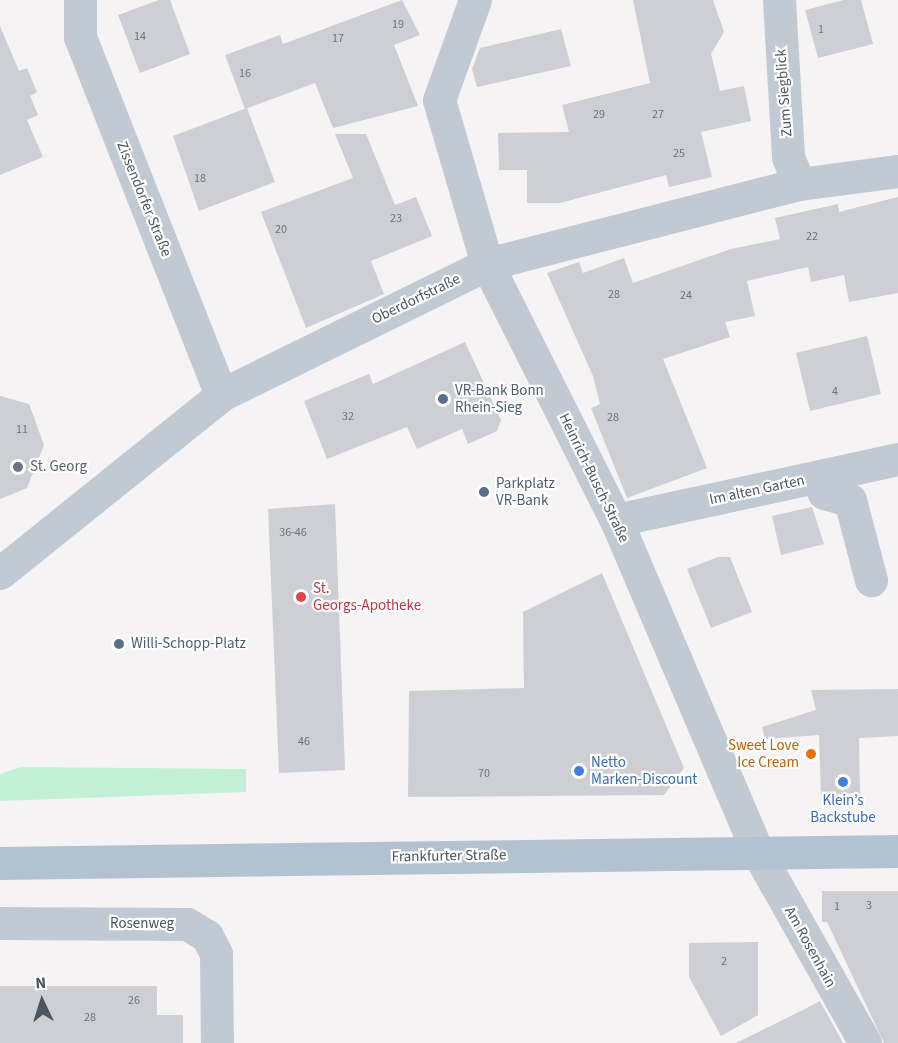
<!DOCTYPE html>
<meta charset="utf-8">
<style>
body{margin:0}
#map{position:relative;width:898px;height:1043px;overflow:hidden;background:#f5f3f3;font-family:"Source Sans 3",sans-serif}
div>[style]{position:absolute}
.green>*{inset:0;background:#c3f1d5}
.building>*{inset:0;background:#cdcfd5}
.minor>*{height:33px;margin:-16.5px;padding:0 16.5px;transform-origin:16.5px;border-radius:16.5px;background:#c1cad2}
.major>*{height:33px;margin:-16.5px;padding:0 16.5px;transform-origin:16.5px;border-radius:16.5px;background:#b3c2d1}
.dots>*{width:16px;height:16px;translate:-50% -50%;box-sizing:border-box;border:3px solid #fff;border-radius:50%}
span{translate:-50% -50%;white-space:nowrap;text-align:center;line-height:1.15;-webkit-text-stroke:4.5px #fff;paint-order:stroke}
.number-label{font-size:12px;color:#6b747e}
.number-label span{-webkit-text-stroke-width:0}
.street-label{font-size:15px;color:#4a5661}
.service-label{font-size:15px;color:#4e5e75}
.left{translate:0 -50%;text-align:left}
.worship-label{font-size:15px;color:#5b616d}
.health-label{font-size:15px;color:#be3a42}
.food-label{font-size:15px;color:#c56008}
.right{translate:-100% -50%;text-align:right}
.shop-label{font-size:15px;color:#366cbe}
.north{position:absolute;left:12px;top:971px;width:60px;height:60px;-webkit-text-stroke:4px #fff;paint-order:stroke;rotate:356deg;font-size:16px;font-weight:700;line-height:24px;text-align:center;color:#4a5661}
.north::after{content:'';display:block;margin:auto;width:21px;height:27px;background:#4a5661;clip-path:polygon(50% 0,100% 100%,50% 72%,0 100%)}
</style>
<div id="map">
<div class="green">
<div style="clip-path:polygon(21px 767px,246px 769px,246px 792px,0 801px,0 774px)"></div>
</div>
<div class="building">
<div style="clip-path:polygon(159px 0,170px 0,190px 54px,140px 73px,118px 15px)"></div>
<div style="clip-path:polygon(402px 0,420px 35px,394px 45px,418px 106px,333px 128px,315px 83px,245px 109px,225px 55px,280px 35px,283px 44px)"></div>
<div style="clip-path:polygon(633px 0,713px 0,724px 32px,711px 54px,720px 91px,744px 86px,751px 121px,701px 132px,712px 177px,669px 187px,666px 175px,560px 203px,527px 203px,527px 170px,499px 170px,498px 133px,569px 132px,562px 105px,650px 83px)"></div>
<div style="clip-path:polygon(844px 0,861px 0,873px 44px,818px 58px,805px 10px)"></div>
<div style="clip-path:polygon(0 26px,19px 71px,27px 68px,37px 92px,30px 96px,38px 115px,27px 120px,43px 157px,0 175px)"></div>
<div style="clip-path:polygon(561px 29px,571px 66px,477px 87px,472px 69px,480px 48px)"></div>
<div style="clip-path:polygon(247px 108px,275px 182px,199px 211px,173px 136px)"></div>
<div style="clip-path:polygon(335px 134px,366px 134px,395px 205px,416px 197px,432px 236px,371px 261px,384px 294px,306px 328px,261px 212px,353px 178px)"></div>
<div style="clip-path:polygon(898px 197px,898px 293px,849px 302px,844px 275px,811px 282px,808px 267px,747px 281px,755px 316px,725px 322px,730px 337px,663px 359px,707px 468px,627px 498px,591px 408px,600px 404px,593px 376px,547px 273px,579px 262px,583px 273px,624px 258px,633px 283px,731px 249px,780px 239px,775px 218px,838px 204px,839px 212px)"></div>
<div style="clip-path:polygon(867px 336px,881px 394px,810px 411px,796px 353px)"></div>
<div style="clip-path:polygon(465px 342px,501px 420px,497px 431px,468px 444px,462px 429px,417px 449px,407px 427px,327px 459px,304px 401px,369px 374px,373px 384px)"></div>
<div style="clip-path:polygon(0 396px,29px 404px,44px 445px,27px 488px,0 499px)"></div>
<div style="clip-path:polygon(335px 504px,345px 770px,279px 773px,268px 509px)"></div>
<div style="clip-path:polygon(812px 507px,824px 544px,781px 555px,772px 516px)"></div>
<div style="clip-path:polygon(718px 557px,730px 557px,752px 612px,711px 628px,687px 569px)"></div>
<div style="clip-path:polygon(602px 573px,684px 768px,664px 795px,408px 797px,409px 691px,524px 688px,523px 612px)"></div>
<div style="clip-path:polygon(898px 689px,898px 736px,859px 738px,860px 793px,821px 795px,819px 735px,765px 739px,762px 727px,816px 710px,811px 690px)"></div>
<div style="clip-path:polygon(822px 891px,898px 891px,898px 1043px,884px 1043px,827px 922px,822px 922px)"></div>
<div style="clip-path:polygon(758px 942px,758px 1015px,721px 1036px,689px 977px,689px 943px)"></div>
<div style="clip-path:polygon(0 986px,157px 986px,157px 1015px,183px 1015px,183px 1043px,0 1043px)"></div>
<div style="clip-path:polygon(820px 1001px,843px 1043px,736px 1043px,805px 1009px)"></div>
</div>
<div class="minor">
<div style="left:80px;top:0;width:37px;rotate:90deg"></div>
<div style="left:80px;top:37px;width:385px;rotate:68.5deg"></div>
<div style="left:475px;top:0;width:106px;rotate:109.8deg"></div>
<div style="left:439px;top:100px;width:171px;rotate:73.7deg"></div>
<div style="left:487px;top:264px;width:287px;rotate:63.3deg"></div>
<div style="left:616px;top:520px;width:360px;rotate:66.9deg"></div>
<div style="left:757px;top:851px;width:220px;rotate:60.6deg"></div>
<div style="left:779px;top:0;width:157px;rotate:86.7deg"></div>
<div style="left:788px;top:157px;width:29px;rotate:68deg"></div>
<div style="left:820px;top:476px;width:17px;rotate:77deg"></div>
<div style="left:824px;top:493px;width:27px;rotate:15deg"></div>
<div style="left:850px;top:500px;width:83px;rotate:75.3deg"></div>
<div style="left:616px;top:520px;width:289px;rotate:-12.2deg"></div>
<div style="left:0;top:573px;width:284px;rotate:-38.8deg"></div>
<div style="left:221px;top:395px;width:297px;rotate:-26.2deg"></div>
<div style="left:487px;top:264px;width:322px;rotate:-14.4deg"></div>
<div style="left:799px;top:184px;width:100px;rotate:-7.5deg"></div>
<div style="left:0;top:923px;width:187px;rotate:0.3deg"></div>
<div style="left:187px;top:924px;width:23px;rotate:31deg"></div>
<div style="left:207px;top:936px;width:20px;rotate:63deg"></div>
<div style="left:216px;top:954px;width:89px;rotate:89.4deg"></div>
</div>
<div class="major">
<div style="left:0;top:863px;width:898px;rotate:-0.77deg"></div>
</div>
<div class="dots">
<div style="left:443px;top:399px;background:#5c6f8a"></div>
<div style="left:18px;top:467px;background:#6b7280"></div>
<div style="left:484px;top:492px;background:#5c6f8a"></div>
<div style="left:301px;top:597px;background:#e0444e"></div>
<div style="left:119px;top:644px;background:#5c6f8a"></div>
<div style="left:811px;top:754px;background:#e8710a"></div>
<div style="left:579px;top:771px;background:#3f7fe0"></div>
<div style="left:843px;top:782px;background:#3f7fe0"></div>
</div>
<div class="number-label">
<span style="left:398px;top:25px">19</span>
<span style="left:821px;top:30px">1</span>
<span style="left:140px;top:37px">14</span>
<span style="left:338px;top:39px">17</span>
<span style="left:245px;top:74px">16</span>
<span style="left:599px;top:115px">29</span>
<span style="left:658px;top:115px">27</span>
<span style="left:679px;top:154px">25</span>
<span style="left:200px;top:179px">18</span>
<span style="left:396px;top:219px">23</span>
<span style="left:281px;top:230px">20</span>
<span style="left:812px;top:237px">22</span>
<span style="left:614px;top:295px">28</span>
<span style="left:686px;top:296px">24</span>
<span style="left:835px;top:392px">4</span>
<span style="left:348px;top:417px">32</span>
<span style="left:613px;top:418px">28</span>
<span style="left:22px;top:430px">11</span>
<span style="left:293px;top:533px">36-46</span>
<span style="left:304px;top:742px">46</span>
<span style="left:484px;top:774px">70</span>
<span style="left:869px;top:906px">3</span>
<span style="left:837px;top:907px">1</span>
<span style="left:724px;top:962px">2</span>
<span style="left:134px;top:1001px">26</span>
<span style="left:90px;top:1018px">28</span>
</div>
<div class="street-label">
<span style="left:784px;top:93px;rotate:-94deg">Zum Siegblick</span>
<span style="left:144px;top:199px;rotate:68deg">Zissendorfer Straße</span>
<span style="left:416px;top:299px;rotate:-26deg">Oberdorfstraße</span>
<span style="left:594px;top:478px;rotate:64deg">Heinrich-Busch-Straße</span>
<span style="left:757px;top:490px;rotate:-12deg">Im alten Garten</span>
<span style="left:449px;top:856px;rotate:-1deg">Frankfurter Straße</span>
<span style="left:142px;top:924px">Rosenweg</span>
<span style="left:810px;top:947px;rotate:61deg">Am Rosenhain</span>
</div>
<div class="service-label">
<span class="left" style="left:455px;top:399px">VR-Bank Bonn<br>Rhein-Sieg</span>
<span class="left" style="left:496px;top:492px">Parkplatz<br>VR-Bank</span>
<span class="left" style="left:131px;top:644px">Willi-Schopp-Platz</span>
</div>
<div class="worship-label">
<span class="left" style="left:30px;top:467px">St. Georg</span>
</div>
<div class="health-label">
<span class="left" style="left:313px;top:597px">St.<br>Georgs-Apotheke</span>
</div>
<div class="food-label">
<span class="right" style="left:799px;top:754px">Sweet Love<br>Ice Cream</span>
</div>
<div class="shop-label">
<span class="left" style="left:591px;top:771px">Netto<br>Marken-Discount</span>
<span style="left:843px;top:809px">Klein’s<br>Backstube</span>
</div>
<div class="north">N</div>
</div>
